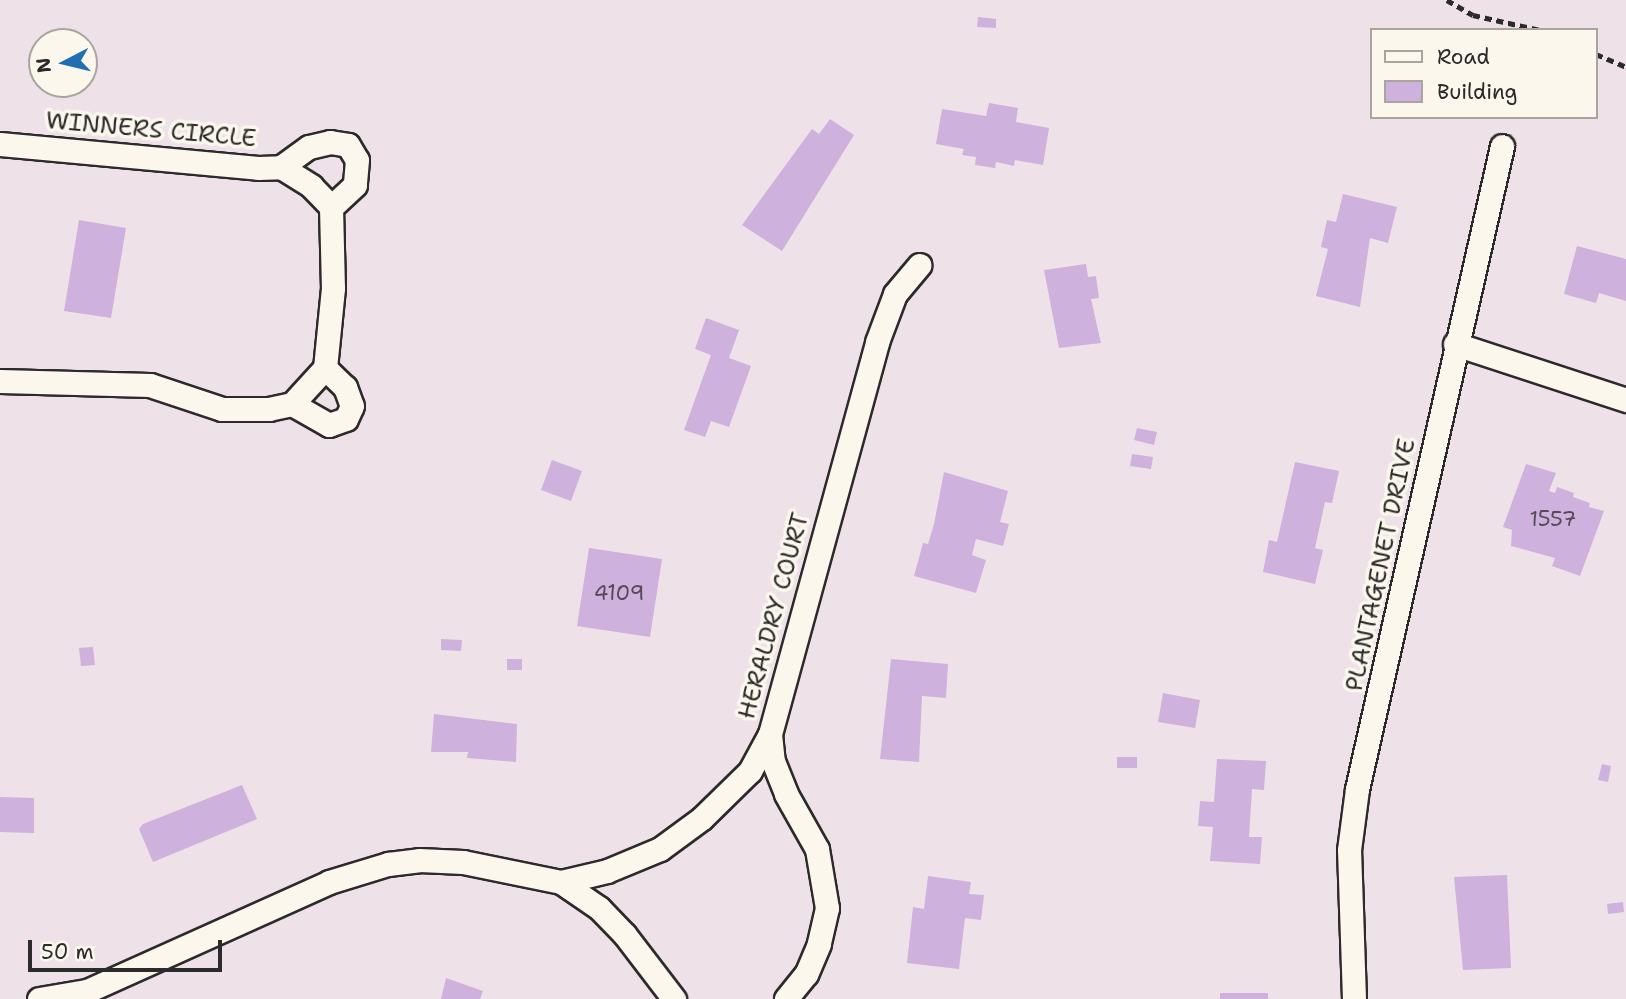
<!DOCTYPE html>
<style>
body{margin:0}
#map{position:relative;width:1626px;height:999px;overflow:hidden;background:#eee2e8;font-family:"Shantell Sans",sans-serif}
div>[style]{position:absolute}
.building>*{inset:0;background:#cfb1dd}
.path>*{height:4.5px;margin-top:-2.25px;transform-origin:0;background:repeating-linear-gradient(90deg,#2b2b2b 0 7px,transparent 0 12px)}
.roads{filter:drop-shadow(2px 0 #2b2b2b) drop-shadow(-2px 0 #2b2b2b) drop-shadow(0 2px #2b2b2b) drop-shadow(0 -2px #2b2b2b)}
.street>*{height:23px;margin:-11.5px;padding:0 11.5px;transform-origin:11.5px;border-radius:11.5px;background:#fbf7ec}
span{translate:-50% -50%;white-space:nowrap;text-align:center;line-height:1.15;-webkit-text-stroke:7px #fbf7ec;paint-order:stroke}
.number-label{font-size:21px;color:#544c58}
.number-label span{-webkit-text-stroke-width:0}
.street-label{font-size:24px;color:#2b2b2b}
.legend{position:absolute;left:1370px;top:28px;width:228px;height:91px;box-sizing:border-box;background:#fbf7ec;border:2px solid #a8a59f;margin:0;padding:9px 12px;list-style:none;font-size:21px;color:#2b2b2b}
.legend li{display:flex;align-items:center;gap:14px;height:35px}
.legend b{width:35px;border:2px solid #a8a59f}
.north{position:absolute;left:28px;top:28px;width:70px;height:70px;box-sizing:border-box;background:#fbf7ec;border:2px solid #a8a59f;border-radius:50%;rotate:263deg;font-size:19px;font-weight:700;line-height:28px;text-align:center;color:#2b2b2b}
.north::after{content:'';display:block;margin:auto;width:24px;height:32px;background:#1f6fb2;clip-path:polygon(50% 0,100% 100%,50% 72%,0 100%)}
.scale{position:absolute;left:28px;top:940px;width:194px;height:32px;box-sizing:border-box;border:4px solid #2b2b2b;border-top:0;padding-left:9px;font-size:21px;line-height:24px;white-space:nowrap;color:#2b2b2b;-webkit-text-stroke:5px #fbf7ec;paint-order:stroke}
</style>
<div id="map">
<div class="building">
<div style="clip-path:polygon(978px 17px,996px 19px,996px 28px,977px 27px)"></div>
<div style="clip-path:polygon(989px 103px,1018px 108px,1016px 122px,1049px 128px,1043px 165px,1015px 160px,1014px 166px,996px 162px,995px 168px,975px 165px,976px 157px,962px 155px,964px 149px,936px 144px,942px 109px,986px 116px)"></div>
<div style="clip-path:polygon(830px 119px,854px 135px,782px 251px,742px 225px,812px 129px,819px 134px)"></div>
<div style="clip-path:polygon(1343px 194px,1397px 207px,1388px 243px,1370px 238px,1360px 307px,1316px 296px,1328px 249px,1321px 247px,1327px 220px,1336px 222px)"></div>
<div style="clip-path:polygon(79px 220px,126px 228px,111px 318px,64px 311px)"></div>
<div style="clip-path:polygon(1577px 246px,1626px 259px,1626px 301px,1599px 293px,1596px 303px,1564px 294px)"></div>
<div style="clip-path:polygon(1086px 264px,1088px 277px,1096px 276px,1099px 298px,1091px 299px,1101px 343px,1059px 348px,1044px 270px)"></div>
<div style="clip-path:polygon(706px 318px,739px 330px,729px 358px,751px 366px,729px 427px,711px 421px,705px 437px,684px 430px,711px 355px,695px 349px)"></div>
<div style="clip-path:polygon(1137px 428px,1157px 432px,1154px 445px,1134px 440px)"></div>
<div style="clip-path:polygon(1132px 454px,1153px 457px,1151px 469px,1130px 466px)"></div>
<div style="clip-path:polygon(552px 460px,582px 471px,571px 501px,541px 490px)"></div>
<div style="clip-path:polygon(1295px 462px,1339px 471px,1332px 503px,1325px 502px,1315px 548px,1323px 550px,1315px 584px,1263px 572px,1269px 540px,1277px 542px)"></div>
<div style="clip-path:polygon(1526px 464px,1556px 473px,1549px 491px,1555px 493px,1557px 487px,1574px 493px,1573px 497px,1590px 503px,1589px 507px,1604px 511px,1580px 576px,1552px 566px,1555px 558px,1511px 546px,1512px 530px,1503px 527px)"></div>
<div style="clip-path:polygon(944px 472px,1008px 491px,1000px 522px,1009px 524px,1003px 546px,976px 539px,972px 555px,986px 560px,976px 593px,914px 576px,923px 543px,928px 544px,934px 524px)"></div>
<div style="clip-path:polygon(589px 548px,662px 559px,650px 637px,577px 626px)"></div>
<div style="clip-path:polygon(441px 639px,462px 640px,461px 651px,441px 650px)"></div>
<div style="clip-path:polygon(93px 647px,95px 665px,81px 666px,79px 648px)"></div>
<div style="clip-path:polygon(507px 659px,522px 659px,522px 670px,507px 670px)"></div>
<div style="clip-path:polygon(891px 659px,948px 664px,946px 698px,922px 696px,919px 762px,880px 759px)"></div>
<div style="clip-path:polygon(1163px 693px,1200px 700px,1195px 728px,1158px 722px)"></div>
<div style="clip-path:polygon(434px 714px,517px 724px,516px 762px,467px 758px,468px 752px,431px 752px)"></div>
<div style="clip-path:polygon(1117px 757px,1137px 757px,1137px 768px,1117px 768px)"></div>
<div style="clip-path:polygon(1217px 759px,1266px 761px,1264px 790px,1252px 789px,1249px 837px,1262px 837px,1260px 864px,1210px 861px,1213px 827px,1198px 826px,1200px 801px,1214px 802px)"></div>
<div style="clip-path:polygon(1602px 764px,1611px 766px,1608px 782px,1598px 780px)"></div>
<div style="clip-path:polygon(242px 785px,257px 819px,153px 862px,139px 829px,143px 824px)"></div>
<div style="clip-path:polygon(0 797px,34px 798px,34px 833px,0 832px)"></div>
<div style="clip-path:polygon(1507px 875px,1511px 968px,1463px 970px,1454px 877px)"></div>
<div style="clip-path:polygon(928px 876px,971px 882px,969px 894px,984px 895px,981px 920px,965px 918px,959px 969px,907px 963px,913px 907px,924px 909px)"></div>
<div style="clip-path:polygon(1623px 902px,1624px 912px,1608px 914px,1607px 904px)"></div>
<div style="clip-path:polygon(446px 978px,483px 991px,480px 999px,441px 999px)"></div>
<div style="clip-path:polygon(1220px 993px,1268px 993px,1268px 999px,1220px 999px)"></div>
</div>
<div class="path">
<div style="left:1447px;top:0;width:30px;rotate:30deg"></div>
<div style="left:1473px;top:15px;width:69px;rotate:12.6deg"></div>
<div style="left:1596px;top:54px;width:33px;rotate:23deg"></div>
</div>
<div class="roads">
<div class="street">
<div style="left:0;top:144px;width:259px;rotate:5.3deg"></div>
<div style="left:258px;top:168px;width:23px;rotate:-2deg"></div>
<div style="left:281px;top:167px;width:34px;rotate:-36deg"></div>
<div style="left:309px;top:147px;width:22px;rotate:-13deg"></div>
<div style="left:330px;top:142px;width:18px;rotate:9deg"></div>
<div style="left:348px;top:145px;width:17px;rotate:59deg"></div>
<div style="left:357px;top:160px;width:25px;rotate:95deg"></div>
<div style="left:355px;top:185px;width:33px;rotate:137deg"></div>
<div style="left:331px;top:207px;width:81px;rotate:88.6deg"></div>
<div style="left:333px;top:288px;width:80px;rotate:95.7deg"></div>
<div style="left:325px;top:368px;width:28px;rotate:44deg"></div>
<div style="left:345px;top:387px;width:20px;rotate:70deg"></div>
<div style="left:352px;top:406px;width:14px;rotate:115deg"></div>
<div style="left:346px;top:419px;width:18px;rotate:161deg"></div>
<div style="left:329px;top:425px;width:43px;rotate:-150.4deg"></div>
<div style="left:292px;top:404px;width:24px;rotate:168deg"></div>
<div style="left:269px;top:409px;width:47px;rotate:180deg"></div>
<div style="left:222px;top:409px;width:76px;rotate:-161.6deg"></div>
<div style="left:150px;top:385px;width:150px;rotate:-178.5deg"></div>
<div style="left:281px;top:167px;width:36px;rotate:32deg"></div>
<div style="left:311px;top:186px;width:29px;rotate:46deg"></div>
<div style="left:1455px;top:344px;width:180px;rotate:18.1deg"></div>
<div style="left:292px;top:404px;width:49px;rotate:-47.5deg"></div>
<div style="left:770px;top:734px;width:27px;rotate:84deg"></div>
<div style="left:773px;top:761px;width:35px;rotate:68deg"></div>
<div style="left:786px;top:794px;width:63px;rotate:60.6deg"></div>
<div style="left:817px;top:849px;width:60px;rotate:80.4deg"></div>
<div style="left:827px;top:908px;width:37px;rotate:103deg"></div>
<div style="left:819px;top:944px;width:33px;rotate:113deg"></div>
<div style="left:806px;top:974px;width:32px;rotate:129deg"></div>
<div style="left:561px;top:882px;width:47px;rotate:-13.4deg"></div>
<div style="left:607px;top:871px;width:57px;rotate:-22.5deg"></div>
<div style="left:660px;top:849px;width:52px;rotate:-36.4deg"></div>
<div style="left:702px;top:818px;width:67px;rotate:-44.4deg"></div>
<div style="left:750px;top:771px;width:42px;rotate:-61.6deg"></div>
<div style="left:770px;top:734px;width:406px;rotate:-74.7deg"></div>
<div style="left:877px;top:342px;width:51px;rotate:-69.4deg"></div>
<div style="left:895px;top:294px;width:38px;rotate:-50deg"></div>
<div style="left:39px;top:999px;width:49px;rotate:-9.5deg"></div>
<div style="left:87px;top:991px;width:265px;rotate:-24.2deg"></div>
<div style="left:329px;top:882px;width:62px;rotate:-17deg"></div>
<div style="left:388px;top:864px;width:31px;rotate:-7deg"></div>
<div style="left:419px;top:860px;width:44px;rotate:2.6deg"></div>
<div style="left:463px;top:862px;width:100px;rotate:11.5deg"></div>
<div style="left:561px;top:882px;width:46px;rotate:34.4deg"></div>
<div style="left:599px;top:908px;width:37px;rotate:46deg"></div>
<div style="left:625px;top:935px;width:81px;rotate:52.6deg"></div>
<div style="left:1354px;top:999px;width:149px;rotate:-91.9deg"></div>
<div style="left:1349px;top:850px;width:62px;rotate:-82.5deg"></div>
<div style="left:1357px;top:789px;width:659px;rotate:-77.29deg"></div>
</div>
</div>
<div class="number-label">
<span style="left:1553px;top:519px">1557</span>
<span style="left:619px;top:593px">4109</span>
</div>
<div class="street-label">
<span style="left:151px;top:130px;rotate:5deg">WINNERS CIRCLE</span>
<span style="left:1381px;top:565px;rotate:-78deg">PLANTAGENET DRIVE</span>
<span style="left:774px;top:616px;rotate:-75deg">HERALDRY COURT</span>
</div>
<ul class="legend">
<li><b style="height:9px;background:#fbf7ec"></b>Road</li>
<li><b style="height:19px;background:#cfb1dd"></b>Building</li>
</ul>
<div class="north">N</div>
<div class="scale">50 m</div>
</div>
